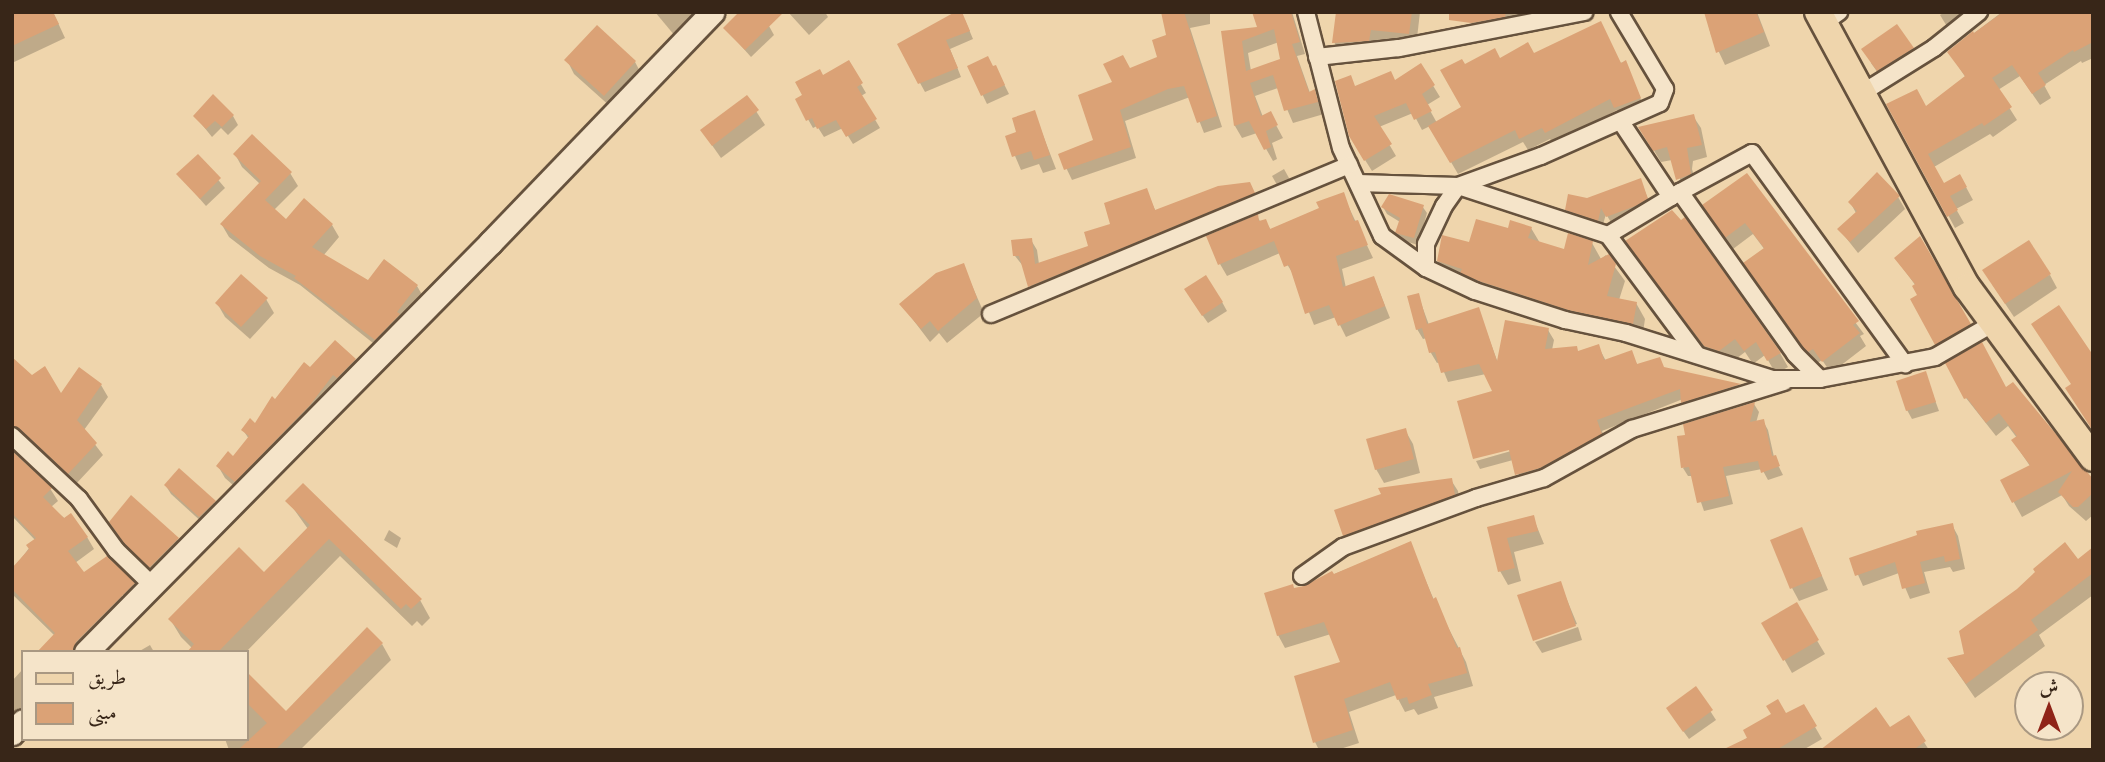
<!DOCTYPE html>
<meta charset="utf-8">
<style>
body{margin:0}
#map{position:relative;width:2105px;height:762px;overflow:hidden;background:#efd5ac;font-family:"Libre Bodoni",Amiri,serif}
div>[style]{position:absolute}
.shadow>*{inset:0;background:#0003}
.building>*{inset:0;background:#dba276}
.roads{filter:drop-shadow(2px 0 #66523d) drop-shadow(-2px 0 #66523d) drop-shadow(0 2px #66523d) drop-shadow(0 -2px #66523d)}
.street>*{height:16px;margin:-8px;padding:0 8px;transform-origin:8px;border-radius:8px;background:#f5e4c9}
.secondary>*{height:23px;margin:-11.5px;padding:0 11.5px;transform-origin:11.5px;border-radius:11.5px;background:#f5e4c9}
.primary>*{height:26px;margin:-13px;padding:0 13px;transform-origin:13px;border-radius:13px;background:#efd5ac}
span{translate:-50% -50%;white-space:nowrap;text-align:center;line-height:1.15;-webkit-text-stroke:5px #f5e4c9;paint-order:stroke}
.frame{position:absolute;inset:0;border:14px solid #382618;pointer-events:none}
.legend{position:absolute;left:21px;top:650px;width:228px;height:91px;box-sizing:border-box;background:#f5e4c9;border:2px solid #a99882;margin:0;padding:9px 12px;list-style:none;font-size:21px;color:#382618}
.legend li{display:flex;align-items:center;gap:14px;height:35px}
.legend b{width:35px;border:2px solid #a99882}
.north{position:absolute;left:2014px;top:671px;width:70px;height:70px;box-sizing:border-box;background:#f5e4c9;border:2px solid #a99882;border-radius:50%;rotate:0deg;font-size:19px;font-weight:700;line-height:28px;text-align:center;color:#382618}
.north::after{content:'';display:block;margin:auto;width:24px;height:32px;background:#8f2418;clip-path:polygon(50% 0,100% 100%,50% 72%,0 100%)}
</style>
<div id="map">
<div class="shadow">
<div style="clip-path:polygon(12px 12px,53px 12px,65px 38px,12px 63px)"></div>
<div style="clip-path:polygon(655px 12px,702px 12px,675px 36px)"></div>
<div style="clip-path:polygon(788px 12px,825px 12px,828px 17px,809px 35px)"></div>
<div style="clip-path:polygon(1162px 12px,1210px 12px,1210px 24px,1190px 28px,1222px 127px,1204px 133px,1190px 97px,1125px 121px,1136px 158px,1072px 180px,1060px 155px,1095px 141px,1114px 83px,1130px 70px,1159px 58px,1168px 36px)"></div>
<div style="clip-path:polygon(evenodd,1254px 12px,1292px 12px,1305px 54px,1297px 56px,1310px 93px,1314px 92px,1324px 114px,1293px 123px,1278px 88px,1255px 96px,1263px 117px,1270px 114px,1283px 138px,1272px 143px,1277px 159px,1273px 161px,1257px 133px,1242px 138px,1235px 126px,1223px 33px,1260px 28px,1254px 12px,1279px 42px,1282px 60px,1251px 71px,1248px 53px,1279px 42px)"></div>
<div style="clip-path:polygon(1338px 12px,1420px 12px,1416px 47px,1342px 56px,1334px 42px)"></div>
<div style="clip-path:polygon(1474px 12px,1590px 12px,1589px 19px,1482px 39px,1472px 23px)"></div>
<div style="clip-path:polygon(1705px 12px,1757px 12px,1770px 46px,1725px 65px,1711px 35px)"></div>
<div style="clip-path:polygon(1945px 12px,1958px 12px,1961px 18px,1948px 28px,1940px 15px)"></div>
<div style="clip-path:polygon(2002px 12px,2093px 12px,2093px 58px,2082px 63px,2081px 61px,2044px 85px,2051px 98px,2040px 105px,2020px 76px,1998px 90px,2017px 120px,1993px 137px,1990px 134px,1934px 167px,1943px 185px,1960px 176px,1973px 200px,1956px 209px,1964px 223px,1955px 228px,1889px 105px,1926px 108px,1966px 78px,1949px 52px)"></div>
<div style="clip-path:polygon(965px 20px,973px 39px,950px 49px,961px 77px,925px 92px,899px 45px)"></div>
<div style="clip-path:polygon(769px 26px,774px 35px,751px 57px,725px 28px)"></div>
<div style="clip-path:polygon(1897px 26px,1921px 62px,1886px 84px,1871px 63px)"></div>
<div style="clip-path:polygon(1533px 55px,1625px 63px,1646px 111px,1623px 119px,1617px 110px,1553px 144px,1550px 139px,1528px 150px,1523px 142px,1458px 174px,1430px 126px,1422px 130px,1413px 113px,1379px 127px,1396px 156px,1372px 171px,1350px 136px,1356px 88px,1395px 82px,1421px 66px,1440px 97px,1427px 105px,1437px 123px,1463px 108px,1464px 67px)"></div>
<div style="clip-path:polygon(567px 60px,635px 62px,642px 75px,612px 108px,574px 74px)"></div>
<div style="clip-path:polygon(848px 62px,866px 93px,861px 96px,880px 128px,853px 144px,843px 128px,824px 137px,817px 126px,813px 128px,797px 100px,822px 77px)"></div>
<div style="clip-path:polygon(969px 67px,1000px 76px,1009px 94px,987px 104px)"></div>
<div style="clip-path:polygon(747px 97px,765px 125px,721px 158px,702px 131px)"></div>
<div style="clip-path:polygon(1034px 112px,1056px 169px,1043px 173px,1039px 164px,1021px 170px,1007px 137px,1019px 133px)"></div>
<div style="clip-path:polygon(195px 116px,233px 116px,238px 125px,228px 135px,221px 128px,212px 137px)"></div>
<div style="clip-path:polygon(1693px 116px,1701px 128px,1707px 157px,1693px 161px,1692px 169px,1697px 187px,1685px 191px,1672px 160px,1661px 162px,1641px 129px)"></div>
<div style="clip-path:polygon(235px 154px,290px 173px,298px 186px,274px 210px,286px 221px,332px 225px,339px 237px,323px 256px,368px 282px,417px 286px,424px 298px,383px 351px,300px 285px,269px 268px,229px 237px,222px 225px,260px 184px,242px 167px)"></div>
<div style="clip-path:polygon(198px 156px,225px 188px,206px 206px,179px 175px)"></div>
<div style="clip-path:polygon(1284px 169px,1294px 187px,1281px 192px,1272px 176px)"></div>
<div style="clip-path:polygon(1746px 176px,1864px 334px,1860px 336px,1866px 346px,1831px 373px,1822px 360px,1816px 364px,1812px 360px,1753px 276px,1765px 250px,1753px 234px,1733px 249px,1712px 218px)"></div>
<div style="clip-path:polygon(1640px 180px,1652px 208px,1612px 224px,1606px 214px,1602px 228px,1572px 218px,1566px 209px)"></div>
<div style="clip-path:polygon(1249px 184px,1259px 204px,1035px 297px,1023px 266px,1015px 256px,1031px 240px,1037px 250px,1039px 264px,1090px 247px,1146px 190px,1156px 212px)"></div>
<div style="clip-path:polygon(1343px 195px,1373px 258px,1342px 269px,1346px 288px,1374px 278px,1390px 318px,1346px 337px,1336px 317px,1314px 325px,1295px 277px,1280px 253px,1227px 276px,1220px 264px,1257px 216px,1261px 223px,1265px 221px,1271px 230px,1321px 209px)"></div>
<div style="clip-path:polygon(1898px 197px,1905px 209px,1858px 253px,1839px 229px,1856px 213px,1850px 202px)"></div>
<div style="clip-path:polygon(1422px 206px,1427px 213px,1418px 245px,1401px 240px,1397px 233px,1400px 222px,1387px 214px,1383px 207px)"></div>
<div style="clip-path:polygon(1531px 228px,1540px 243px,1565px 251px,1592px 243px,1601px 259px,1606px 255px,1625px 281px,1619px 300px,1636px 303px,1645px 319px,1642px 339px,1448px 277px,1438px 261px,1443px 237px,1470px 245px,1509px 230px)"></div>
<div style="clip-path:polygon(1919px 239px,1976px 337px,1944px 356px,1913px 299px,1919px 296px,1916px 286px,1896px 259px)"></div>
<div style="clip-path:polygon(1636px 255px,1780px 353px,1788px 367px,1776px 374px,1765px 355px,1753px 364px,1745px 352px,1728px 365px,1714px 360px)"></div>
<div style="clip-path:polygon(963px 265px,984px 313px,947px 343px,939px 333px,930px 342px,901px 304px)"></div>
<div style="clip-path:polygon(2050px 275px,2057px 288px,2014px 317px,1992px 284px)"></div>
<div style="clip-path:polygon(1418px 295px,1429px 325px,1478px 309px,1498px 363px,1548px 330px,1554px 340px,1552px 350px,1579px 353px,1598px 346px,1606px 361px,1631px 353px,1638px 366px,1740px 386px,1745px 395px,1688px 412px,1683px 399px,1602px 431px,1607px 444px,1523px 485px,1513px 460px,1480px 469px,1476px 461px,1518px 449px,1517px 446px,1486px 374px,1448px 382px,1440px 362px,1437px 363px,1431px 353px,1427px 338px,1423px 339px,1417px 329px)"></div>
<div style="clip-path:polygon(266px 299px,274px 313px,250px 339px,225px 317px,217px 303px)"></div>
<div style="clip-path:polygon(1191px 299px,1222px 302px,1227px 311px,1208px 323px)"></div>
<div style="clip-path:polygon(12px 359px,32px 377px,61px 396px,101px 385px,108px 397px,84px 430px,103px 455px,75px 485px,12px 440px)"></div>
<div style="clip-path:polygon(355px 360px,362px 372px,242px 493px,225px 478px,218px 466px,233px 458px,249px 439px,243px 430px,256px 425px,276px 401px,310px 370px)"></div>
<div style="clip-path:polygon(1925px 373px,1939px 411px,1912px 419px,1907px 410px)"></div>
<div style="clip-path:polygon(2006px 390px,2093px 482px,2093px 515px,2086px 521px,2069px 506px,2062px 495px,2022px 517px,2002px 481px,2030px 466px,2013px 441px,2017px 438px,2008px 426px,1996px 436px,1966px 398px)"></div>
<div style="clip-path:polygon(1754px 404px,1759px 412px,1756px 423px,1763px 421px,1768px 430px,1774px 457px,1783px 475px,1768px 480px,1762px 469px,1726px 476px,1733px 504px,1704px 511px,1692px 476px,1688px 476px,1683px 468px)"></div>
<div style="clip-path:polygon(1405px 430px,1413px 444px,1420px 473px,1384px 483px,1376px 469px)"></div>
<div style="clip-path:polygon(12px 451px,51px 490px,58px 501px,51px 507px,87px 537px,94px 549px,75px 563px,83px 574px,133px 584px,140px 596px,133px 603px,120px 593px,128px 607px,85px 652px,39px 652px,55px 636px,12px 594px,12px 571px,35px 540px,12px 516px)"></div>
<div style="clip-path:polygon(1451px 480px,1458px 491px,1460px 506px,1351px 546px,1345px 535px,1384px 495px)"></div>
<div style="clip-path:polygon(166px 486px,214px 502px,219px 511px,205px 525px,171px 494px)"></div>
<div style="clip-path:polygon(288px 501px,420px 600px,430px 618px,422px 626px,417px 621px,412px 626px,340px 556px,246px 652px,189px 652px,192px 648px,181px 637px,170px 619px,264px 574px,308px 529px)"></div>
<div style="clip-path:polygon(1533px 517px,1544px 544px,1514px 552px,1521px 581px,1508px 585px,1500px 571px,1489px 528px)"></div>
<div style="clip-path:polygon(111px 523px,177px 539px,185px 553px,158px 580px,134px 557px)"></div>
<div style="clip-path:polygon(1952px 525px,1958px 536px,1965px 569px,1953px 572px,1950px 567px,1924px 572px,1930px 593px,1910px 599px,1899px 573px,1863px 586px,1851px 559px)"></div>
<div style="clip-path:polygon(1802px 529px,1828px 590px,1799px 601px,1792px 588px)"></div>
<div style="clip-path:polygon(389px 530px,401px 538px,397px 548px,384px 540px)"></div>
<div style="clip-path:polygon(1410px 544px,1434px 600px,1466px 662px,1473px 686px,1434px 697px,1438px 708px,1418px 715px,1414px 709px,1405px 712px,1396px 695px,1349px 712px,1359px 743px,1337px 750px,1319px 750px,1315px 742px,1343px 663px,1331px 634px,1285px 648px,1278px 635px,1294px 590px)"></div>
<div style="clip-path:polygon(2093px 549px,2093px 595px,2039px 635px,2045px 646px,1975px 698px,1949px 660px,1966px 656px)"></div>
<div style="clip-path:polygon(1560px 583px,1577px 624px,1534px 638px)"></div>
<div style="clip-path:polygon(1796px 605px,1825px 654px,1792px 673px,1764px 623px)"></div>
<div style="clip-path:polygon(1578px 627px,1582px 640px,1542px 653px,1535px 642px)"></div>
<div style="clip-path:polygon(382px 644px,391px 660px,300px 750px,229px 750px,225px 739px,247px 739px,247px 675px,253px 686px,286px 713px)"></div>
<div style="clip-path:polygon(150px 645px,154px 652px,138px 652px)"></div>
<div style="clip-path:polygon(23px 669px,23px 721px,12px 733px,12px 681px)"></div>
<div style="clip-path:polygon(1696px 689px,1716px 720px,1689px 739px,1673px 717px)"></div>
<div style="clip-path:polygon(1803px 706px,1822px 739px,1803px 750px,1726px 750px)"></div>
<div style="clip-path:polygon(1908px 717px,1929px 750px,1821px 750px,1889px 730px)"></div>
</div>
<div class="building">
<div style="clip-path:polygon(12px 12px,53px 12px,59px 24px,12px 46px)"></div>
<div style="clip-path:polygon(739px 12px,784px 12px,745px 50px,723px 28px)"></div>
<div style="clip-path:polygon(955px 12px,962px 12px,970px 31px,946px 40px,958px 68px,918px 84px,897px 44px)"></div>
<div style="clip-path:polygon(1161px 12px,1184px 12px,1217px 116px,1197px 123px,1184px 86px,1168px 89px,1120px 110px,1131px 147px,1064px 170px,1058px 154px,1093px 140px,1078px 95px,1112px 82px,1103px 64px,1123px 55px,1130px 68px,1157px 57px,1152px 40px,1166px 35px)"></div>
<div style="clip-path:polygon(evenodd,1252px 12px,1291px 12px,1300px 42px,1292px 44px,1309px 92px,1315px 89px,1318px 102px,1284px 111px,1273px 75px,1250px 83px,1261px 116px,1271px 111px,1278px 125px,1266px 131px,1271px 147px,1264px 150px,1249px 121px,1234px 126px,1221px 31px,1257px 27px,1252px 12px,1274px 29px,1280px 59px,1246px 71px,1242px 41px,1274px 29px)"></div>
<div style="clip-path:polygon(1336px 12px,1412px 12px,1409px 34px,1371px 30px,1369px 41px,1332px 43px)"></div>
<div style="clip-path:polygon(1449px 12px,1506px 12px,1505px 17px,1471px 23px,1449px 20px)"></div>
<div style="clip-path:polygon(1704px 12px,1756px 12px,1764px 32px,1716px 53px)"></div>
<div style="clip-path:polygon(2003px 12px,2093px 12px,2093px 42px,2074px 52px,2073px 50px,2038px 73px,2046px 85px,2032px 94px,2012px 65px,1992px 78px,2012px 107px,1984px 126px,1982px 123px,1928px 154px,1944px 183px,1960px 174px,1967px 187px,1950px 196px,1958px 210px,1947px 217px,1886px 104px,1917px 89px,1926px 106px,1965px 76px,1947px 52px,1973px 31px,1974px 33px)"></div>
<div style="clip-path:polygon(1601px 21px,1621px 63px,1626px 60px,1641px 98px,1614px 108px,1610px 99px,1545px 133px,1542px 128px,1519px 139px,1515px 130px,1450px 163px,1428px 126px,1461px 107px,1440px 70px,1462px 59px,1465px 64px,1495px 48px,1500px 58px,1528px 42px,1534px 53px)"></div>
<div style="clip-path:polygon(1897px 24px,1914px 48px,1877px 71px,1861px 49px)"></div>
<div style="clip-path:polygon(597px 25px,636px 61px,604px 96px,564px 60px)"></div>
<div style="clip-path:polygon(988px 56px,993px 66px,996px 65px,1005px 85px,981px 96px,967px 66px)"></div>
<div style="clip-path:polygon(849px 60px,863px 83px,857px 87px,877px 119px,846px 137px,836px 120px,817px 129px,812px 118px,806px 121px,795px 99px,802px 95px,795px 82px,820px 69px,823px 75px)"></div>
<div style="clip-path:polygon(1421px 63px,1435px 85px,1422px 94px,1432px 111px,1414px 120px,1406px 103px,1374px 116px,1392px 144px,1364px 161px,1349px 136px,1335px 81px,1351px 75px,1355px 86px,1391px 71px,1395px 80px)"></div>
<div style="clip-path:polygon(213px 94px,234px 115px,222px 127px,215px 121px,206px 129px,193px 116px)"></div>
<div style="clip-path:polygon(747px 95px,759px 110px,712px 146px,700px 130px)"></div>
<div style="clip-path:polygon(1035px 110px,1050px 155px,1034px 160px,1031px 151px,1012px 157px,1005px 136px,1016px 132px,1012px 118px)"></div>
<div style="clip-path:polygon(1694px 114px,1702px 145px,1687px 148px,1691px 174px,1676px 180px,1667px 147px,1653px 151px,1638px 127px)"></div>
<div style="clip-path:polygon(252px 134px,292px 172px,265px 200px,286px 219px,304px 198px,333px 224px,312px 247px,368px 280px,384px 259px,418px 285px,397px 312px,400px 314px,375px 340px,294px 278px,296px 276px,260px 256px,220px 224px,261px 181px,233px 154px)"></div>
<div style="clip-path:polygon(198px 154px,221px 178px,200px 199px,176px 174px)"></div>
<div style="clip-path:polygon(1877px 172px,1900px 196px,1850px 242px,1837px 229px,1857px 211px,1848px 202px)"></div>
<div style="clip-path:polygon(1747px 173px,1859px 321px,1853px 325px,1860px 333px,1822px 362px,1813px 349px,1808px 352px,1803px 347px,1743px 263px,1764px 248px,1745px 223px,1725px 238px,1702px 205px)"></div>
<div style="clip-path:polygon(1641px 178px,1648px 199px,1638px 205px,1606px 217px,1601px 208px,1598px 221px,1565px 210px,1568px 194px,1587px 198px)"></div>
<div style="clip-path:polygon(1250px 182px,1255px 193px,1028px 287px,1019px 256px,1013px 256px,1011px 240px,1032px 238px,1035px 264px,1088px 246px,1084px 232px,1110px 224px,1104px 203px,1147px 188px,1155px 210px,1218px 186px)"></div>
<div style="clip-path:polygon(1344px 192px,1354px 221px,1358px 220px,1368px 245px,1336px 256px,1343px 287px,1374px 276px,1385px 306px,1338px 326px,1329px 305px,1305px 314px,1289px 265px,1284px 267px,1274px 241px,1218px 265px,1206px 236px,1258px 214px,1259px 221px,1266px 219px,1270px 229px,1319px 208px,1316px 202px)"></div>
<div style="clip-path:polygon(1389px 194px,1424px 205px,1414px 238px,1395px 233px,1400px 218px,1381px 207px)"></div>
<div style="clip-path:polygon(1672px 210px,1681px 220px,1685px 217px,1781px 353px,1767px 361px,1756px 342px,1744px 351px,1735px 339px,1719px 351px,1704px 346px,1625px 241px)"></div>
<div style="clip-path:polygon(1476px 219px,1508px 228px,1510px 220px,1532px 227px,1528px 238px,1564px 249px,1568px 233px,1593px 241px,1588px 265px,1609px 254px,1616px 264px,1607px 296px,1637px 302px,1633px 324px,1568px 310px,1479px 281px,1460px 273px,1462px 269px,1437px 261px,1442px 235px,1469px 242px)"></div>
<div style="clip-path:polygon(1920px 236px,1971px 324px,1935px 345px,1910px 299px,1917px 295px,1912px 286px,1915px 284px,1894px 258px)"></div>
<div style="clip-path:polygon(2029px 240px,2051px 274px,2005px 304px,1982px 270px)"></div>
<div style="clip-path:polygon(964px 263px,977px 298px,938px 331px,930px 321px,921px 329px,899px 304px,936px 273px)"></div>
<div style="clip-path:polygon(241px 274px,268px 298px,241px 327px,215px 303px)"></div>
<div style="clip-path:polygon(1206px 275px,1223px 302px,1202px 316px,1184px 289px)"></div>
<div style="clip-path:polygon(1419px 293px,1427px 324px,1479px 307px,1497px 361px,1505px 320px,1549px 328px,1545px 349px,1577px 346px,1578px 351px,1599px 344px,1604px 360px,1632px 350px,1637px 364px,1660px 357px,1664px 367px,1741px 384px,1681px 403px,1680px 389px,1597px 420px,1602px 434px,1540px 468px,1515px 475px,1509px 450px,1473px 459px,1457px 401px,1492px 391px,1479px 364px,1441px 373px,1435px 352px,1429px 353px,1422px 328px,1416px 330px,1407px 296px)"></div>
<div style="clip-path:polygon(2059px 305px,2093px 355px,2093px 431px,2065px 388px,2071px 384px,2031px 324px)"></div>
<div style="clip-path:polygon(335px 340px,356px 359px,337px 378px,333px 375px,310px 405px,235px 482px,216px 466px,228px 451px,233px 456px,249px 436px,241px 430px,250px 418px,255px 423px,272px 396px,275px 399px,304px 362px,310px 367px)"></div>
<div style="clip-path:polygon(1982px 342px,2006px 387px,2013px 382px,2093px 479px,2093px 493px,2078px 507px,2073px 507px,2058px 492px,2072px 471px,2012px 503px,2000px 480px,2030px 465px,2011px 440px,2017px 436px,1999px 413px,1986px 423px,1967px 398px,1964px 399px,1945px 363px)"></div>
<div style="clip-path:polygon(12px 357px,32px 375px,45px 366px,61px 393px,79px 367px,102px 384px,77px 420px,97px 443px,68px 474px,19px 428px,12px 426px)"></div>
<div style="clip-path:polygon(1926px 371px,1936px 402px,1906px 411px,1896px 381px)"></div>
<div style="clip-path:polygon(1755px 402px,1750px 422px,1764px 419px,1772px 456px,1776px 455px,1780px 466px,1761px 473px,1758px 461px,1723px 467px,1729px 496px,1697px 503px,1689px 467px,1681px 468px,1677px 436px,1685px 435px,1683px 424px)"></div>
<div style="clip-path:polygon(1406px 428px,1414px 459px,1375px 470px,1366px 439px)"></div>
<div style="clip-path:polygon(12px 451px,52px 488px,43px 497px,64px 518px,71px 513px,88px 537px,68px 551px,84px 572px,107px 556px,135px 583px,76px 642px,72px 652px,37px 652px,55px 633px,12px 589px,12px 568px,29px 549px,26px 545px,36px 538px,12px 513px)"></div>
<div style="clip-path:polygon(179px 468px,216px 501px,199px 517px,164px 485px)"></div>
<div style="clip-path:polygon(1452px 478px,1455px 495px,1343px 536px,1334px 510px,1381px 494px,1378px 488px)"></div>
<div style="clip-path:polygon(303px 483px,422px 599px,411px 609px,406px 604px,401px 609px,329px 539px,218px 652px,187px 652px,194px 644px,168px 619px,239px 547px,264px 572px,310px 525px,285px 501px)"></div>
<div style="clip-path:polygon(131px 495px,179px 538px,149px 568px,124px 543px,109px 522px)"></div>
<div style="clip-path:polygon(1534px 515px,1538px 531px,1507px 538px,1515px 568px,1498px 572px,1487px 527px)"></div>
<div style="clip-path:polygon(1953px 523px,1960px 559px,1945px 562px,1944px 556px,1920px 562px,1925px 583px,1902px 589px,1895px 562px,1855px 576px,1849px 558px,1917px 535px,1916px 531px)"></div>
<div style="clip-path:polygon(1802px 527px,1822px 576px,1790px 589px,1770px 540px)"></div>
<div style="clip-path:polygon(1411px 541px,1433px 599px,1436px 597px,1457px 648px,1460px 647px,1467px 673px,1428px 684px,1432px 695px,1409px 704px,1407px 697px,1397px 700px,1390px 682px,1344px 699px,1353px 730px,1313px 743px,1294px 676px,1340px 662px,1324px 622px,1277px 636px,1264px 593px,1293px 584px,1294px 588px,1304px 586px,1332px 571px,1334px 574px)"></div>
<div style="clip-path:polygon(2065px 542px,2078px 559px,2093px 547px,2093px 573px,2031px 620px,2038px 630px,1966px 684px,1947px 658px,1964px 654px,1959px 631px,2017px 589px,2035px 572px,2033px 569px)"></div>
<div style="clip-path:polygon(1561px 581px,1576px 626px,1533px 641px,1517px 595px)"></div>
<div style="clip-path:polygon(1797px 602px,1819px 640px,1783px 661px,1761px 623px)"></div>
<div style="clip-path:polygon(367px 627px,383px 643px,307px 719px,275px 750px,238px 750px,267px 723px,247px 703px,247px 672px,286px 711px)"></div>
<div style="clip-path:polygon(1696px 686px,1713px 710px,1683px 732px,1666px 708px)"></div>
<div style="clip-path:polygon(1778px 699px,1786px 713px,1804px 704px,1817px 726px,1776px 750px,1722px 750px,1747px 738px,1743px 730px,1771px 714px,1766px 706px)"></div>
<div style="clip-path:polygon(1876px 707px,1890px 727px,1909px 715px,1926px 741px,1913px 750px,1820px 750px)"></div>
</div>
<div class="roads">
<div class="street">
<div style="left:1306px;top:12px;width:140px;rotate:75.6deg"></div>
<div style="left:1341px;top:148px;width:97px;rotate:65deg"></div>
<div style="left:1382px;top:236px;width:54px;rotate:36deg"></div>
<div style="left:1426px;top:268px;width:54px;rotate:25.1deg"></div>
<div style="left:1475px;top:291px;width:95px;rotate:17.9deg"></div>
<div style="left:1565px;top:320px;width:62px;rotate:12deg"></div>
<div style="left:1626px;top:333px;width:154px;rotate:17.4deg"></div>
<div style="left:1773px;top:379px;width:47px"></div>
<div style="left:1820px;top:379px;width:117px;rotate:-10.8deg"></div>
<div style="left:1935px;top:357px;width:68px;rotate:-30deg"></div>
<div style="left:1824px;top:23px;width:19px;rotate:-36deg"></div>
<div style="left:1317px;top:57px;width:82px;rotate:-6.3deg"></div>
<div style="left:1399px;top:48px;width:189px;rotate:-11deg"></div>
<div style="left:1862px;top:93px;width:85px;rotate:-32deg"></div>
<div style="left:1934px;top:48px;width:58px;rotate:-38.7deg"></div>
<div style="left:1358px;top:183px;width:100px;rotate:1.7deg"></div>
<div style="left:1458px;top:186px;width:158px;rotate:18.1deg"></div>
<div style="left:1608px;top:235px;width:149px;rotate:53.4deg"></div>
<div style="left:1680px;top:192px;width:199px;rotate:54.6deg"></div>
<div style="left:1795px;top:354px;width:35px;rotate:45deg"></div>
<div style="left:1671px;top:197px;width:92px;rotate:-28.5deg"></div>
<div style="left:1752px;top:153px;width:261px;rotate:54.1deg"></div>
<div style="left:1608px;top:235px;width:74px;rotate:-31.1deg"></div>
<div style="left:1671px;top:197px;width:90px;rotate:-123.7deg"></div>
<div style="left:1426px;top:268px;width:24px;rotate:-90deg"></div>
<div style="left:1426px;top:244px;width:42px;rotate:-64.7deg"></div>
<div style="left:1444px;top:206px;width:24px;rotate:-55deg"></div>
<div style="left:1458px;top:186px;width:88px;rotate:-19.9deg"></div>
<div style="left:1541px;top:156px;width:130px;rotate:-24deg"></div>
<div style="left:1660px;top:103px;width:15px;rotate:-70deg"></div>
<div style="left:1665px;top:89px;width:90px;rotate:-120.9deg"></div>
<div style="left:991px;top:314px;width:388px;rotate:-22.6deg"></div>
<div style="left:12px;top:436px;width:92px;rotate:43.2deg"></div>
<div style="left:79px;top:499px;width:63px;rotate:54deg"></div>
<div style="left:116px;top:550px;width:50px;rotate:44.2deg"></div>
<div style="left:1302px;top:576px;width:50px;rotate:-35.3deg"></div>
<div style="left:1343px;top:547px;width:142px;rotate:-20.2deg"></div>
<div style="left:1476px;top:498px;width:71px;rotate:-16.4deg"></div>
<div style="left:1544px;top:478px;width:101px;rotate:-29.1deg"></div>
<div style="left:1632px;top:429px;width:159px;rotate:-17.2deg"></div>
</div>
<div class="secondary">
<div style="left:86px;top:652px;width:576px;rotate:-45.35deg"></div>
<div style="left:491px;top:242px;width:319px;rotate:-46.1deg"></div>
<div style="left:12px;top:733px;width:16px;rotate:-47deg"></div>
</div>
<div class="primary">
<div style="left:1818px;top:12px;width:313px;rotate:61.6deg"></div>
<div style="left:1967px;top:287px;width:212px;rotate:53.6deg"></div>
</div>
</div>
<div class="frame"></div>
<ul class="legend">
<li><b style="height:9px;background:#efd5ac"></b>طريق</li>
<li><b style="height:19px;background:#dba276"></b>مبنى</li>
</ul>
<div class="north">ش</div>
</div>
